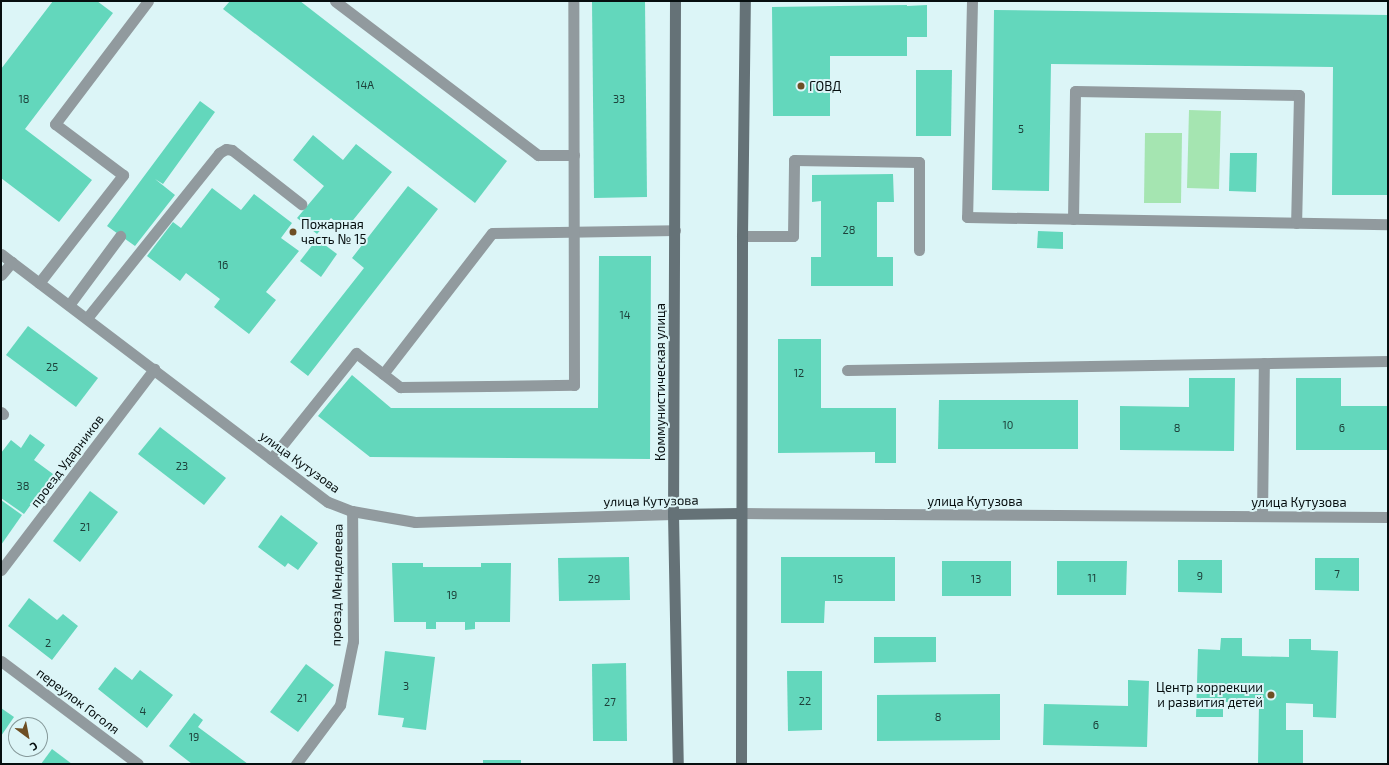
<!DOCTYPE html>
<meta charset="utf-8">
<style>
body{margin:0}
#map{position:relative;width:1389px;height:765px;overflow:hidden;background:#dcf5f7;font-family:"Exo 2",sans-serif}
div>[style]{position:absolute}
.green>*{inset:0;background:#a5e5b1}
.building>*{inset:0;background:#63d7bc}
.service>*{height:11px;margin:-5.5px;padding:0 5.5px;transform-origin:5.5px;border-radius:5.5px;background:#919a9e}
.minor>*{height:11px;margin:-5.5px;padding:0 5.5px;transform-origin:5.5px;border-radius:5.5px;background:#919a9e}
.tertiary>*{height:11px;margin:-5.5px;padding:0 5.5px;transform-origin:5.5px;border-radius:5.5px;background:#919a9e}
.secondary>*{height:11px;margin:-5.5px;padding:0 5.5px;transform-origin:5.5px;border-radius:5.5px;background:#657277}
.dots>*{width:11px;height:11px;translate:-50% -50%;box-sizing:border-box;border:2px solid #dcf5f7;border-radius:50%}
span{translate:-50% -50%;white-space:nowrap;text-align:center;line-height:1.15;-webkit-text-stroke:4px #dcf5f7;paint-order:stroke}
.number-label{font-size:11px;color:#1d403a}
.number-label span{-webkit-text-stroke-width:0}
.poi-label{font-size:13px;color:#060e0f}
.left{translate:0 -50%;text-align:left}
.right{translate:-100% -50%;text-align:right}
.street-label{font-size:13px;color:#060e0f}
.frame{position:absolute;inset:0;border:2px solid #060e0f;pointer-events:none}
.north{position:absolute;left:8px;top:717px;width:40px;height:40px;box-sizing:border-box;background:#dcf5f7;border:1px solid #86999a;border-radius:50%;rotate:148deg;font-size:11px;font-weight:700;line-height:16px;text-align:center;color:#060e0f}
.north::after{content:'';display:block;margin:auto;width:14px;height:18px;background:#6e4f24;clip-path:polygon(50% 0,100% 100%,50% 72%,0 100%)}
</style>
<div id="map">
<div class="green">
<div style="clip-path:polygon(1189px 110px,1221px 111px,1219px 189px,1187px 188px)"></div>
<div style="clip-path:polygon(1145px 133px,1182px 133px,1181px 203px,1144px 203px)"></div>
</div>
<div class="building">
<div style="clip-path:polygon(53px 1px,97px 1px,113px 13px,25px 129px,92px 180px,59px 222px,1px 178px,1px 69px)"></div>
<div style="clip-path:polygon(230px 1px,300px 1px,507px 161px,475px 203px,223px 9px)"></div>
<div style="clip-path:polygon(592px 1px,645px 1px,647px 197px,594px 198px)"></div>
<div style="clip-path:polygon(907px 6px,927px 5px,927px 37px,907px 37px,907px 56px,830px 56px,830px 116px,773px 116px,772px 7px,907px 5px,907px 15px)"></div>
<div style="clip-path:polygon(994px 10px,1388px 15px,1388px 195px,1332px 195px,1333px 67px,1051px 64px,1049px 191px,992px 190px)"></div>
<div style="clip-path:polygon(916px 70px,952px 70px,951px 136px,916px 136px)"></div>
<div style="clip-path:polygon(200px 101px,215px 112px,163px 184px,155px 179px,175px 195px,135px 246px,107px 226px)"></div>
<div style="clip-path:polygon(313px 135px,343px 160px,356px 144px,392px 172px,345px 230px,331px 218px,317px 234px,297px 218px,324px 186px,293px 160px)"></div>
<div style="clip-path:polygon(1230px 153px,1257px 153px,1256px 192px,1229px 191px)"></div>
<div style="clip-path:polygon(893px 174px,894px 202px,877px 202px,877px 257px,893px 257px,893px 286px,811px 286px,811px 257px,821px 257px,821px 201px,812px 202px,812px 175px)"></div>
<div style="clip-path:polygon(408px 186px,438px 209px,308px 376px,290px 362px,364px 268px,352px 258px)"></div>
<div style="clip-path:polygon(212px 188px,241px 210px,254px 194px,292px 223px,281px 238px,299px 251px,266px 292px,276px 300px,249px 334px,214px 307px,220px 299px,186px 273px,180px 281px,147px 256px,173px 222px,181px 228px)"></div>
<div style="clip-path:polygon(1038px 231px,1063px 232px,1063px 249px,1037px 248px)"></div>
<div style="clip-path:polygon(317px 239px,337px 254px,321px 277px,300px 261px)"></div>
<div style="clip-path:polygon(599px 256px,651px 256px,650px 459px,370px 457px,318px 416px,352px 375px,391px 408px,598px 408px)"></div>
<div style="clip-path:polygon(28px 326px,98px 378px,76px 407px,6px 355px)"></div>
<div style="clip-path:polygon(778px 339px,821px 339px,821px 408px,896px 408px,896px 463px,875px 463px,875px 452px,778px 453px)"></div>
<div style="clip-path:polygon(1189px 378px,1235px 378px,1234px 451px,1120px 450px,1120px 406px,1189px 407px)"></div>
<div style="clip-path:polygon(1296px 378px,1341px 378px,1341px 406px,1388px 406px,1388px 450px,1296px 450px)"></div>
<div style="clip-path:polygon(939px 400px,1078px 400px,1078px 449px,938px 449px)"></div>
<div style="clip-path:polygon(160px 427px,226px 478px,204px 505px,138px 454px)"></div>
<div style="clip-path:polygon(30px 434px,45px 445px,34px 460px,53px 474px,24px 514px,1px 498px,1px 453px,11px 440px,21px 448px)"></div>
<div style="clip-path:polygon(90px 491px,118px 512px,80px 562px,53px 541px)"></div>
<div style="clip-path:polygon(1px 500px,22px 515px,1px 545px)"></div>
<div style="clip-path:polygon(281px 515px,318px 543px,298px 570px,288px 563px,285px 567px,258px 547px)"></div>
<div style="clip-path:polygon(629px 557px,630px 600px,559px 601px,558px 558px)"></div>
<div style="clip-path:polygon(781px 557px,895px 557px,895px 601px,825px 601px,824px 623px,781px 623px)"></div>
<div style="clip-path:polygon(1315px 558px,1359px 558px,1359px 591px,1315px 590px)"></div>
<div style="clip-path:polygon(1178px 560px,1222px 560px,1222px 593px,1178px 592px)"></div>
<div style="clip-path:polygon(942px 561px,1011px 561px,1011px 596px,942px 596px)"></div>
<div style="clip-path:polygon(1057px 561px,1127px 561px,1126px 595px,1057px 595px)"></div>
<div style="clip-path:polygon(392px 563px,423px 563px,423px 567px,481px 567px,481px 563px,511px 563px,510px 622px,475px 622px,475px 629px,465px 630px,465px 622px,436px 622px,436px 629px,426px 629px,426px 622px,394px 622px)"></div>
<div style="clip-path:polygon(29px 598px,57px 620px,63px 614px,78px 626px,52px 660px,8px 626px)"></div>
<div style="clip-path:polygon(874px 637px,936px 637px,936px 662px,874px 663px)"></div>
<div style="clip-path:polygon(1221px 638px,1242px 638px,1242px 656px,1289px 657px,1289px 639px,1311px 639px,1311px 650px,1338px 651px,1336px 718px,1313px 717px,1313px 704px,1286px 703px,1286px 730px,1303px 730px,1303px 764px,1258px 764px,1259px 703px,1223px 702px,1223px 717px,1196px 717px,1198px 649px,1220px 650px)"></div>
<div style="clip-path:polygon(385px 651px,435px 657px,426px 730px,402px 727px,404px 718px,378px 715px)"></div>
<div style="clip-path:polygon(626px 663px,627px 741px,593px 741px,592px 664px)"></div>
<div style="clip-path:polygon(306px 664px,334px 685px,298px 732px,270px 712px)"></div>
<div style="clip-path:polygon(115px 667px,132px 680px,140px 670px,173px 695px,147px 728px,98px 689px)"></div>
<div style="clip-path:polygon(787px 671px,822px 671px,822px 730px,788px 731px)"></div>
<div style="clip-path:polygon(1128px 680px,1149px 681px,1147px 747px,1043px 745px,1044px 704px,1128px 706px)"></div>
<div style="clip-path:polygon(1000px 694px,1000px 740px,877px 741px,877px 695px)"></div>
<div style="clip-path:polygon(1px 708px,14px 717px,1px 736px)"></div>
<div style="clip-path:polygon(194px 713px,203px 720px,198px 727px,248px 764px,192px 764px,169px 746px)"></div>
<div style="clip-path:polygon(52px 749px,72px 764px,41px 764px)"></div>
<div style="clip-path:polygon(483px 760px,521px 760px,521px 764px,483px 764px)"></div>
</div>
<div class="service">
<div style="left:335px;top:1px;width:255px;rotate:37.2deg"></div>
<div style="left:538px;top:155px;width:36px"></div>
<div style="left:972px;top:1px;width:216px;rotate:91.3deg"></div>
<div style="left:967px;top:217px;width:421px;rotate:1deg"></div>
<div style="left:1073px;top:219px;width:128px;rotate:-89.1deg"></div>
<div style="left:1075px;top:91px;width:224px;rotate:1deg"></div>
<div style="left:1299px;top:95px;width:128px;rotate:91.3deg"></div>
<div style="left:742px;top:236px;width:51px"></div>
<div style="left:793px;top:236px;width:76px;rotate:-89.2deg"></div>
<div style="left:794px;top:160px;width:125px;rotate:0.9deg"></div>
<div style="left:919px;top:162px;width:88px;rotate:90deg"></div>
<div style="left:1px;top:275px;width:17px;rotate:-50deg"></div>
<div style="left:39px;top:283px;width:137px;rotate:-52.1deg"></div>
<div style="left:123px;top:175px;width:85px;rotate:-143.1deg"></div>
<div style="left:55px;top:124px;width:154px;rotate:-52.9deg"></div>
<div style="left:69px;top:305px;width:86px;rotate:-53.5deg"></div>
<div style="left:87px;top:318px;width:211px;rotate:-51.3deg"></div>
<div style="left:219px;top:153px;width:8px;rotate:-30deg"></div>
<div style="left:226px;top:149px;width:6px;rotate:9deg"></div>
<div style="left:232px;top:150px;width:88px;rotate:38deg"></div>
<div style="left:847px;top:370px;width:541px;rotate:-0.95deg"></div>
<div style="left:383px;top:374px;width:178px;rotate:-52.3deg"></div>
<div style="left:492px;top:233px;width:183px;rotate:-0.9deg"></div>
<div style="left:1px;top:412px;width:3px;rotate:45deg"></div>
<div style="left:271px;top:459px;width:136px;rotate:-51.3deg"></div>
<div style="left:356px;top:353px;width:56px;rotate:37.7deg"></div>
<div style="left:400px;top:387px;width:174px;rotate:-0.7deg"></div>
<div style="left:574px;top:385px;width:384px;rotate:-90.1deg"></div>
<div style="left:1262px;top:516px;width:153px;rotate:-89.3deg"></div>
</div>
<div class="minor">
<div style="left:1px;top:254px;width:410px;rotate:37.2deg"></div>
<div style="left:328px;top:502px;width:26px;rotate:21deg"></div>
<div style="left:352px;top:511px;width:64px;rotate:9.9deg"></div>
<div style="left:415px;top:522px;width:258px;rotate:-1.8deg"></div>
<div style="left:1px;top:570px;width:253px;rotate:-52.7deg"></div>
<div style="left:1px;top:661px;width:171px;rotate:36.9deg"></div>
<div style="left:296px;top:764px;width:74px;rotate:-53.3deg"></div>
<div style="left:340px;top:705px;width:65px;rotate:-78.5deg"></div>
<div style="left:353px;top:641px;width:130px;rotate:-90.4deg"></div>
</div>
<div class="tertiary">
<div style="left:741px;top:513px;width:647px;rotate:0.35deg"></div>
</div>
<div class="secondary">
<div style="left:675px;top:1px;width:513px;rotate:90.22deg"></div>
<div style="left:673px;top:514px;width:250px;rotate:88.9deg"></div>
<div style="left:673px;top:514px;width:68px;rotate:-0.8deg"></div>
<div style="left:741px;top:764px;width:528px;rotate:-89.89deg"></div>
<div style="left:742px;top:236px;width:235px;rotate:-89.3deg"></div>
</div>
<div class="dots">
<div style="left:801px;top:86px;background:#6e4f24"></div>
<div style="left:293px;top:232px;background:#6e4f24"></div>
<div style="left:1271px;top:695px;background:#6e4f24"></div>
</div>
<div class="number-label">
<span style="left:365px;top:85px">14А</span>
<span style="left:24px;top:99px">18</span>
<span style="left:619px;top:99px">33</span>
<span style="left:1021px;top:129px">5</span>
<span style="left:849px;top:230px">28</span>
<span style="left:223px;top:265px">16</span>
<span style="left:625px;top:315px">14</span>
<span style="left:52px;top:367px">25</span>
<span style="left:799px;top:373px">12</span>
<span style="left:1008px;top:425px">10</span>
<span style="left:1177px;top:428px">8</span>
<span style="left:1342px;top:428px">6</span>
<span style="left:182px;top:466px">23</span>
<span style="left:23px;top:486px">38</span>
<span style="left:85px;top:527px">21</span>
<span style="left:1337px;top:574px">7</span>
<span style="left:1200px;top:576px">9</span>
<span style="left:1092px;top:578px">11</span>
<span style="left:594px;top:579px">29</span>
<span style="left:838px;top:579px">15</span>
<span style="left:976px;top:579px">13</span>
<span style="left:452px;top:595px">19</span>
<span style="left:48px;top:643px">2</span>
<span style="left:406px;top:686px">3</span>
<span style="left:302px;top:698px">21</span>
<span style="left:805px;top:701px">22</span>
<span style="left:610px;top:702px">27</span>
<span style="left:143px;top:711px">4</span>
<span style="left:938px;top:717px">8</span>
<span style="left:1096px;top:725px">6</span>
<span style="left:194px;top:737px">19</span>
</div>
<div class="poi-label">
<span class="left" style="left:809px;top:86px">ГОВД</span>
<span class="left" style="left:301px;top:232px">Пожарная<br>часть № 15</span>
<span class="right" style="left:1263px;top:695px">Центр коррекции<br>и развития детей</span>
</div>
<div class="street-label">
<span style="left:660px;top:382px;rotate:-90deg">Коммунистическая улица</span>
<span style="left:67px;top:461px;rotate:-53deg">проезд Ударников</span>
<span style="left:300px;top:462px;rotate:36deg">улица Кутузова</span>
<span style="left:651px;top:501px;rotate:-1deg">улица Кутузова</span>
<span style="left:975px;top:501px">улица Кутузова</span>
<span style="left:1299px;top:502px">улица Кутузова</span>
<span style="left:337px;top:585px;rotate:-89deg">проезд Менделеева</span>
<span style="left:78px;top:701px;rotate:37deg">переулок Гоголя</span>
</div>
<div class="frame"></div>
<div class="north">С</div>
</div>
